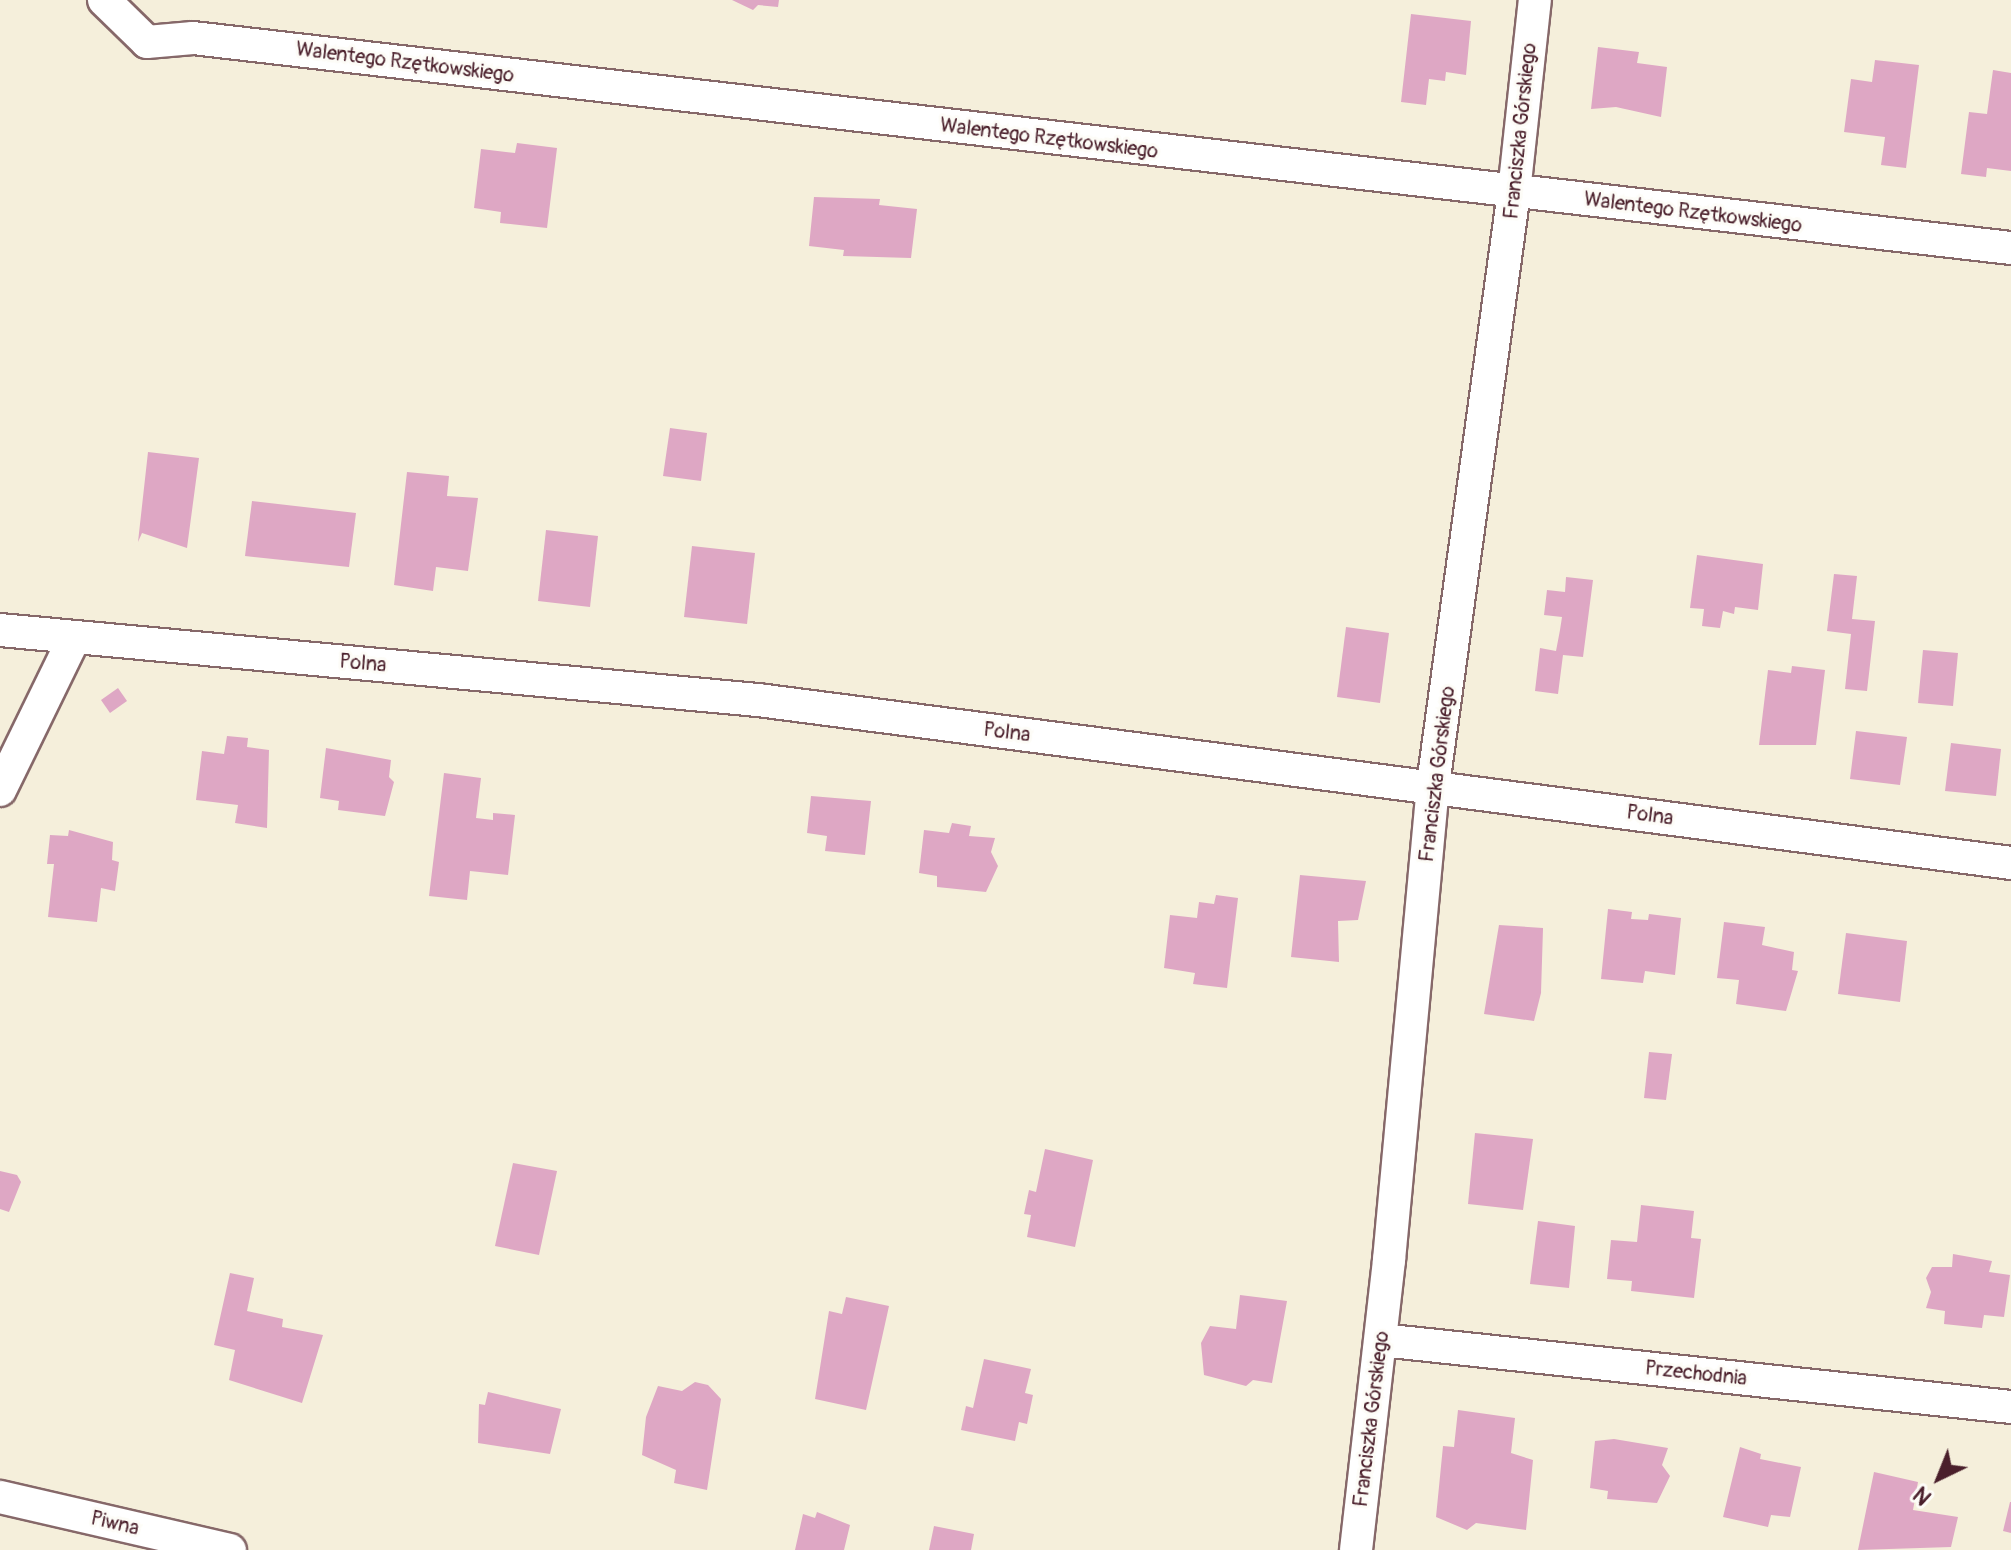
<!DOCTYPE html>
<meta charset="utf-8">
<style>
body{margin:0}
#map{position:relative;width:2011px;height:1550px;overflow:hidden;background:#f5efdb;font-family:Pangolin,sans-serif}
div>[style]{position:absolute}
.building>*{inset:0;background:#dea7c4}
.roads{filter:drop-shadow(2px 0 #866869) drop-shadow(-2px 0 #866869) drop-shadow(0 2px #866869) drop-shadow(0 -2px #866869)}
.minor>*{height:32px;margin:-16px;padding:0 16px;transform-origin:16px;border-radius:16px;background:#fff}
span{translate:-50% -50%;white-space:nowrap;text-align:center;line-height:1.15;-webkit-text-stroke:6px #fdfcf7;paint-order:stroke}
.street-label{font-size:20px;color:#4a1f2b}
.north{position:absolute;left:1899px;top:1438px;width:80px;height:80px;-webkit-text-stroke:6px #fdfcf7;paint-order:stroke;rotate:223deg;font-size:22px;font-weight:700;line-height:32px;text-align:center;color:#4a1f2b}
.north::after{content:'';display:block;margin:auto;width:28px;height:36px;background:#4a1f2b;clip-path:polygon(50% 0,100% 100%,50% 72%,0 100%)}
</style>
<div id="map">
<div class="building">
<div style="clip-path:polygon(732px 0,779px 0,778px 7px,758px 5px,753px 10px)"></div>
<div style="clip-path:polygon(1411px 14px,1471px 21px,1466px 75px,1446px 72px,1445px 81px,1429px 79px,1426px 105px,1401px 102px)"></div>
<div style="clip-path:polygon(1598px 47px,1639px 52px,1637px 63px,1667px 67px,1661px 117px,1616px 107px,1591px 109px)"></div>
<div style="clip-path:polygon(1875px 60px,1919px 65px,1906px 168px,1881px 165px,1885px 137px,1844px 132px,1851px 79px,1872px 82px)"></div>
<div style="clip-path:polygon(1993px 70px,2011px 73px,2011px 171px,1987px 168px,1986px 177px,1961px 174px,1969px 112px,1987px 114px)"></div>
<div style="clip-path:polygon(517px 143px,557px 148px,547px 228px,500px 223px,501px 212px,474px 208px,481px 149px,515px 153px)"></div>
<div style="clip-path:polygon(814px 197px,880px 199px,879px 205px,917px 209px,911px 258px,843px 256px,844px 250px,809px 246px)"></div>
<div style="clip-path:polygon(670px 428px,707px 433px,701px 481px,663px 476px)"></div>
<div style="clip-path:polygon(148px 452px,199px 458px,187px 548px,142px 533px,138px 542px)"></div>
<div style="clip-path:polygon(407px 472px,449px 476px,447px 496px,478px 498px,468px 571px,436px 567px,433px 591px,394px 585px)"></div>
<div style="clip-path:polygon(252px 501px,356px 513px,349px 567px,245px 556px)"></div>
<div style="clip-path:polygon(546px 530px,598px 536px,590px 607px,538px 601px)"></div>
<div style="clip-path:polygon(692px 546px,755px 553px,747px 624px,684px 617px)"></div>
<div style="clip-path:polygon(1697px 555px,1763px 564px,1758px 610px,1735px 607px,1734px 614px,1723px 611px,1720px 628px,1702px 626px,1704px 609px,1690px 608px)"></div>
<div style="clip-path:polygon(1834px 574px,1857px 576px,1852px 619px,1875px 621px,1867px 691px,1845px 689px,1851px 634px,1827px 631px)"></div>
<div style="clip-path:polygon(1566px 577px,1593px 580px,1583px 657px,1563px 655px,1558px 694px,1535px 691px,1540px 648px,1556px 651px,1560px 630px,1562px 617px,1544px 615px,1547px 590px,1565px 592px)"></div>
<div style="clip-path:polygon(1346px 627px,1389px 633px,1380px 703px,1337px 697px)"></div>
<div style="clip-path:polygon(1923px 650px,1958px 653px,1953px 706px,1918px 703px)"></div>
<div style="clip-path:polygon(1792px 666px,1825px 670px,1816px 745px,1759px 745px,1768px 670px,1791px 673px)"></div>
<div style="clip-path:polygon(118px 688px,127px 701px,110px 713px,101px 700px)"></div>
<div style="clip-path:polygon(1856px 731px,1907px 737px,1900px 785px,1850px 779px)"></div>
<div style="clip-path:polygon(227px 736px,248px 738px,247px 747px,269px 750px,267px 828px,235px 823px,238px 805px,196px 800px,202px 751px,224px 754px)"></div>
<div style="clip-path:polygon(1951px 743px,2001px 749px,1996px 796px,1945px 791px)"></div>
<div style="clip-path:polygon(326px 748px,391px 760px,389px 777px,394px 782px,385px 816px,338px 810px,339px 801px,320px 798px)"></div>
<div style="clip-path:polygon(444px 773px,481px 778px,476px 818px,493px 820px,493px 813px,515px 815px,508px 875px,470px 871px,467px 900px,429px 896px)"></div>
<div style="clip-path:polygon(811px 796px,871px 801px,865px 855px,825px 851px,827px 836px,807px 833px)"></div>
<div style="clip-path:polygon(952px 823px,971px 826px,969px 836px,995px 838px,991px 852px,998px 866px,986px 892px,937px 887px,937px 876px,919px 873px,924px 830px,949px 833px)"></div>
<div style="clip-path:polygon(69px 830px,113px 842px,112px 860px,119px 862px,115px 891px,101px 888px,97px 922px,48px 917px,54px 864px,47px 864px,50px 835px,68px 836px)"></div>
<div style="clip-path:polygon(1300px 875px,1366px 881px,1358px 920px,1338px 921px,1339px 962px,1291px 957px)"></div>
<div style="clip-path:polygon(1216px 895px,1238px 898px,1227px 988px,1193px 984px,1195px 973px,1164px 968px,1170px 915px,1197px 918px,1199px 902px,1214px 904px)"></div>
<div style="clip-path:polygon(1608px 909px,1632px 912px,1631px 919px,1648px 920px,1649px 914px,1681px 918px,1675px 975px,1645px 971px,1643px 983px,1601px 979px)"></div>
<div style="clip-path:polygon(1724px 922px,1765px 927px,1762px 945px,1794px 952px,1792px 970px,1798px 971px,1786px 1011px,1736px 1004px,1739px 980px,1717px 978px)"></div>
<div style="clip-path:polygon(1499px 925px,1543px 928px,1541px 993px,1534px 1021px,1484px 1014px)"></div>
<div style="clip-path:polygon(1846px 933px,1907px 941px,1900px 1002px,1838px 994px)"></div>
<div style="clip-path:polygon(1649px 1052px,1672px 1054px,1666px 1100px,1644px 1098px)"></div>
<div style="clip-path:polygon(1475px 1133px,1533px 1139px,1523px 1210px,1468px 1204px)"></div>
<div style="clip-path:polygon(1045px 1149px,1093px 1160px,1075px 1247px,1027px 1237px,1031px 1215px,1024px 1214px,1029px 1190px,1036px 1192px)"></div>
<div style="clip-path:polygon(513px 1163px,557px 1171px,539px 1255px,495px 1246px)"></div>
<div style="clip-path:polygon(0 1171px,17px 1175px,21px 1182px,9px 1212px,0 1209px)"></div>
<div style="clip-path:polygon(1641px 1205px,1694px 1211px,1691px 1238px,1701px 1239px,1694px 1298px,1631px 1291px,1632px 1281px,1607px 1279px,1611px 1240px,1637px 1242px)"></div>
<div style="clip-path:polygon(1538px 1221px,1575px 1226px,1569px 1288px,1530px 1284px)"></div>
<div style="clip-path:polygon(1953px 1254px,1992px 1261px,1989px 1272px,2010px 1275px,2004px 1317px,1984px 1315px,1982px 1328px,1944px 1324px,1945px 1311px,1926px 1308px,1931px 1292px,1926px 1278px,1932px 1267px,1952px 1267px)"></div>
<div style="clip-path:polygon(230px 1273px,254px 1278px,247px 1311px,283px 1319px,282px 1327px,323px 1335px,302px 1403px,229px 1380px,235px 1350px,214px 1345px)"></div>
<div style="clip-path:polygon(1240px 1295px,1287px 1301px,1272px 1383px,1253px 1380px,1246px 1386px,1204px 1375px,1201px 1343px,1210px 1326px,1236px 1329px)"></div>
<div style="clip-path:polygon(846px 1297px,889px 1306px,866px 1410px,815px 1399px,829px 1311px,842px 1314px)"></div>
<div style="clip-path:polygon(984px 1359px,1031px 1369px,1025px 1393px,1033px 1395px,1027px 1424px,1019px 1422px,1015px 1441px,961px 1430px,966px 1406px,973px 1408px)"></div>
<div style="clip-path:polygon(695px 1382px,708px 1385px,721px 1399px,707px 1490px,674px 1483px,676px 1470px,642px 1455px,646px 1417px,658px 1386px,682px 1391px)"></div>
<div style="clip-path:polygon(488px 1392px,561px 1409px,550px 1454px,478px 1443px,479px 1404px,485px 1405px)"></div>
<div style="clip-path:polygon(1458px 1410px,1515px 1418px,1511px 1453px,1533px 1460px,1526px 1530px,1476px 1523px,1467px 1530px,1436px 1517px,1443px 1446px,1454px 1447px)"></div>
<div style="clip-path:polygon(1614px 1439px,1668px 1448px,1662px 1465px,1670px 1476px,1657px 1503px,1607px 1499px,1608px 1491px,1590px 1488px,1595px 1441px)"></div>
<div style="clip-path:polygon(1740px 1447px,1761px 1454px,1760px 1459px,1801px 1467px,1790px 1517px,1771px 1515px,1768px 1527px,1723px 1517px)"></div>
<div style="clip-path:polygon(1874px 1472px,1918px 1482px,1913px 1510px,1958px 1517px,1951px 1547px,1858px 1550px)"></div>
<div style="clip-path:polygon(2010px 1502px,2011px 1502px,2011px 1533px,2003px 1531px)"></div>
<div style="clip-path:polygon(817px 1512px,850px 1525px,844px 1550px,795px 1550px,803px 1514px,815px 1518px)"></div>
<div style="clip-path:polygon(934px 1526px,974px 1534px,971px 1550px,929px 1550px)"></div>
</div>
<div class="roads">
<div class="minor">
<div style="left:104px;top:0;width:60px;rotate:44.3deg"></div>
<div style="left:147px;top:42px;width:46px;rotate:-5deg"></div>
<div style="left:193px;top:38px;width:1830px;rotate:6.59deg"></div>
<div style="left:0;top:630px;width:761px;rotate:5.28deg"></div>
<div style="left:758px;top:700px;width:1264px;rotate:7.41deg"></div>
<div style="left:0;top:790px;width:169px;rotate:-64deg"></div>
<div style="left:1381px;top:1340px;width:634px;rotate:6.07deg"></div>
<div style="left:0;top:1497px;width:236px;rotate:13deg"></div>
<div style="left:1356px;top:1550px;width:292px;rotate:-83.5deg"></div>
<div style="left:1389px;top:1260px;width:477px;rotate:-84.7deg"></div>
<div style="left:1433px;top:785px;width:599px;rotate:-82.22deg"></div>
<div style="left:1514px;top:192px;width:193px;rotate:-83.8deg"></div>
</div>
</div>
<div class="street-label">
<span style="left:405px;top:62px;rotate:7deg">Walentego Rzętkowskiego</span>
<span style="left:1520px;top:131px;rotate:-84deg">Franciszka Górskiego</span>
<span style="left:1049px;top:138px;rotate:7deg">Walentego Rzętkowskiego</span>
<span style="left:1693px;top:212px;rotate:7deg">Walentego Rzętkowskiego</span>
<span style="left:363px;top:663px;rotate:5deg">Polna</span>
<span style="left:1007px;top:732px;rotate:7deg">Polna</span>
<span style="left:1437px;top:774px;rotate:-83deg">Franciszka Górskiego</span>
<span style="left:1650px;top:815px;rotate:8deg">Polna</span>
<span style="left:1696px;top:1373px;rotate:6deg">Przechodnia</span>
<span style="left:1371px;top:1419px;rotate:-83deg">Franciszka Górskiego</span>
<span style="left:115px;top:1523px;rotate:13deg">Piwna</span>
</div>
<div class="north">N</div>
</div>
